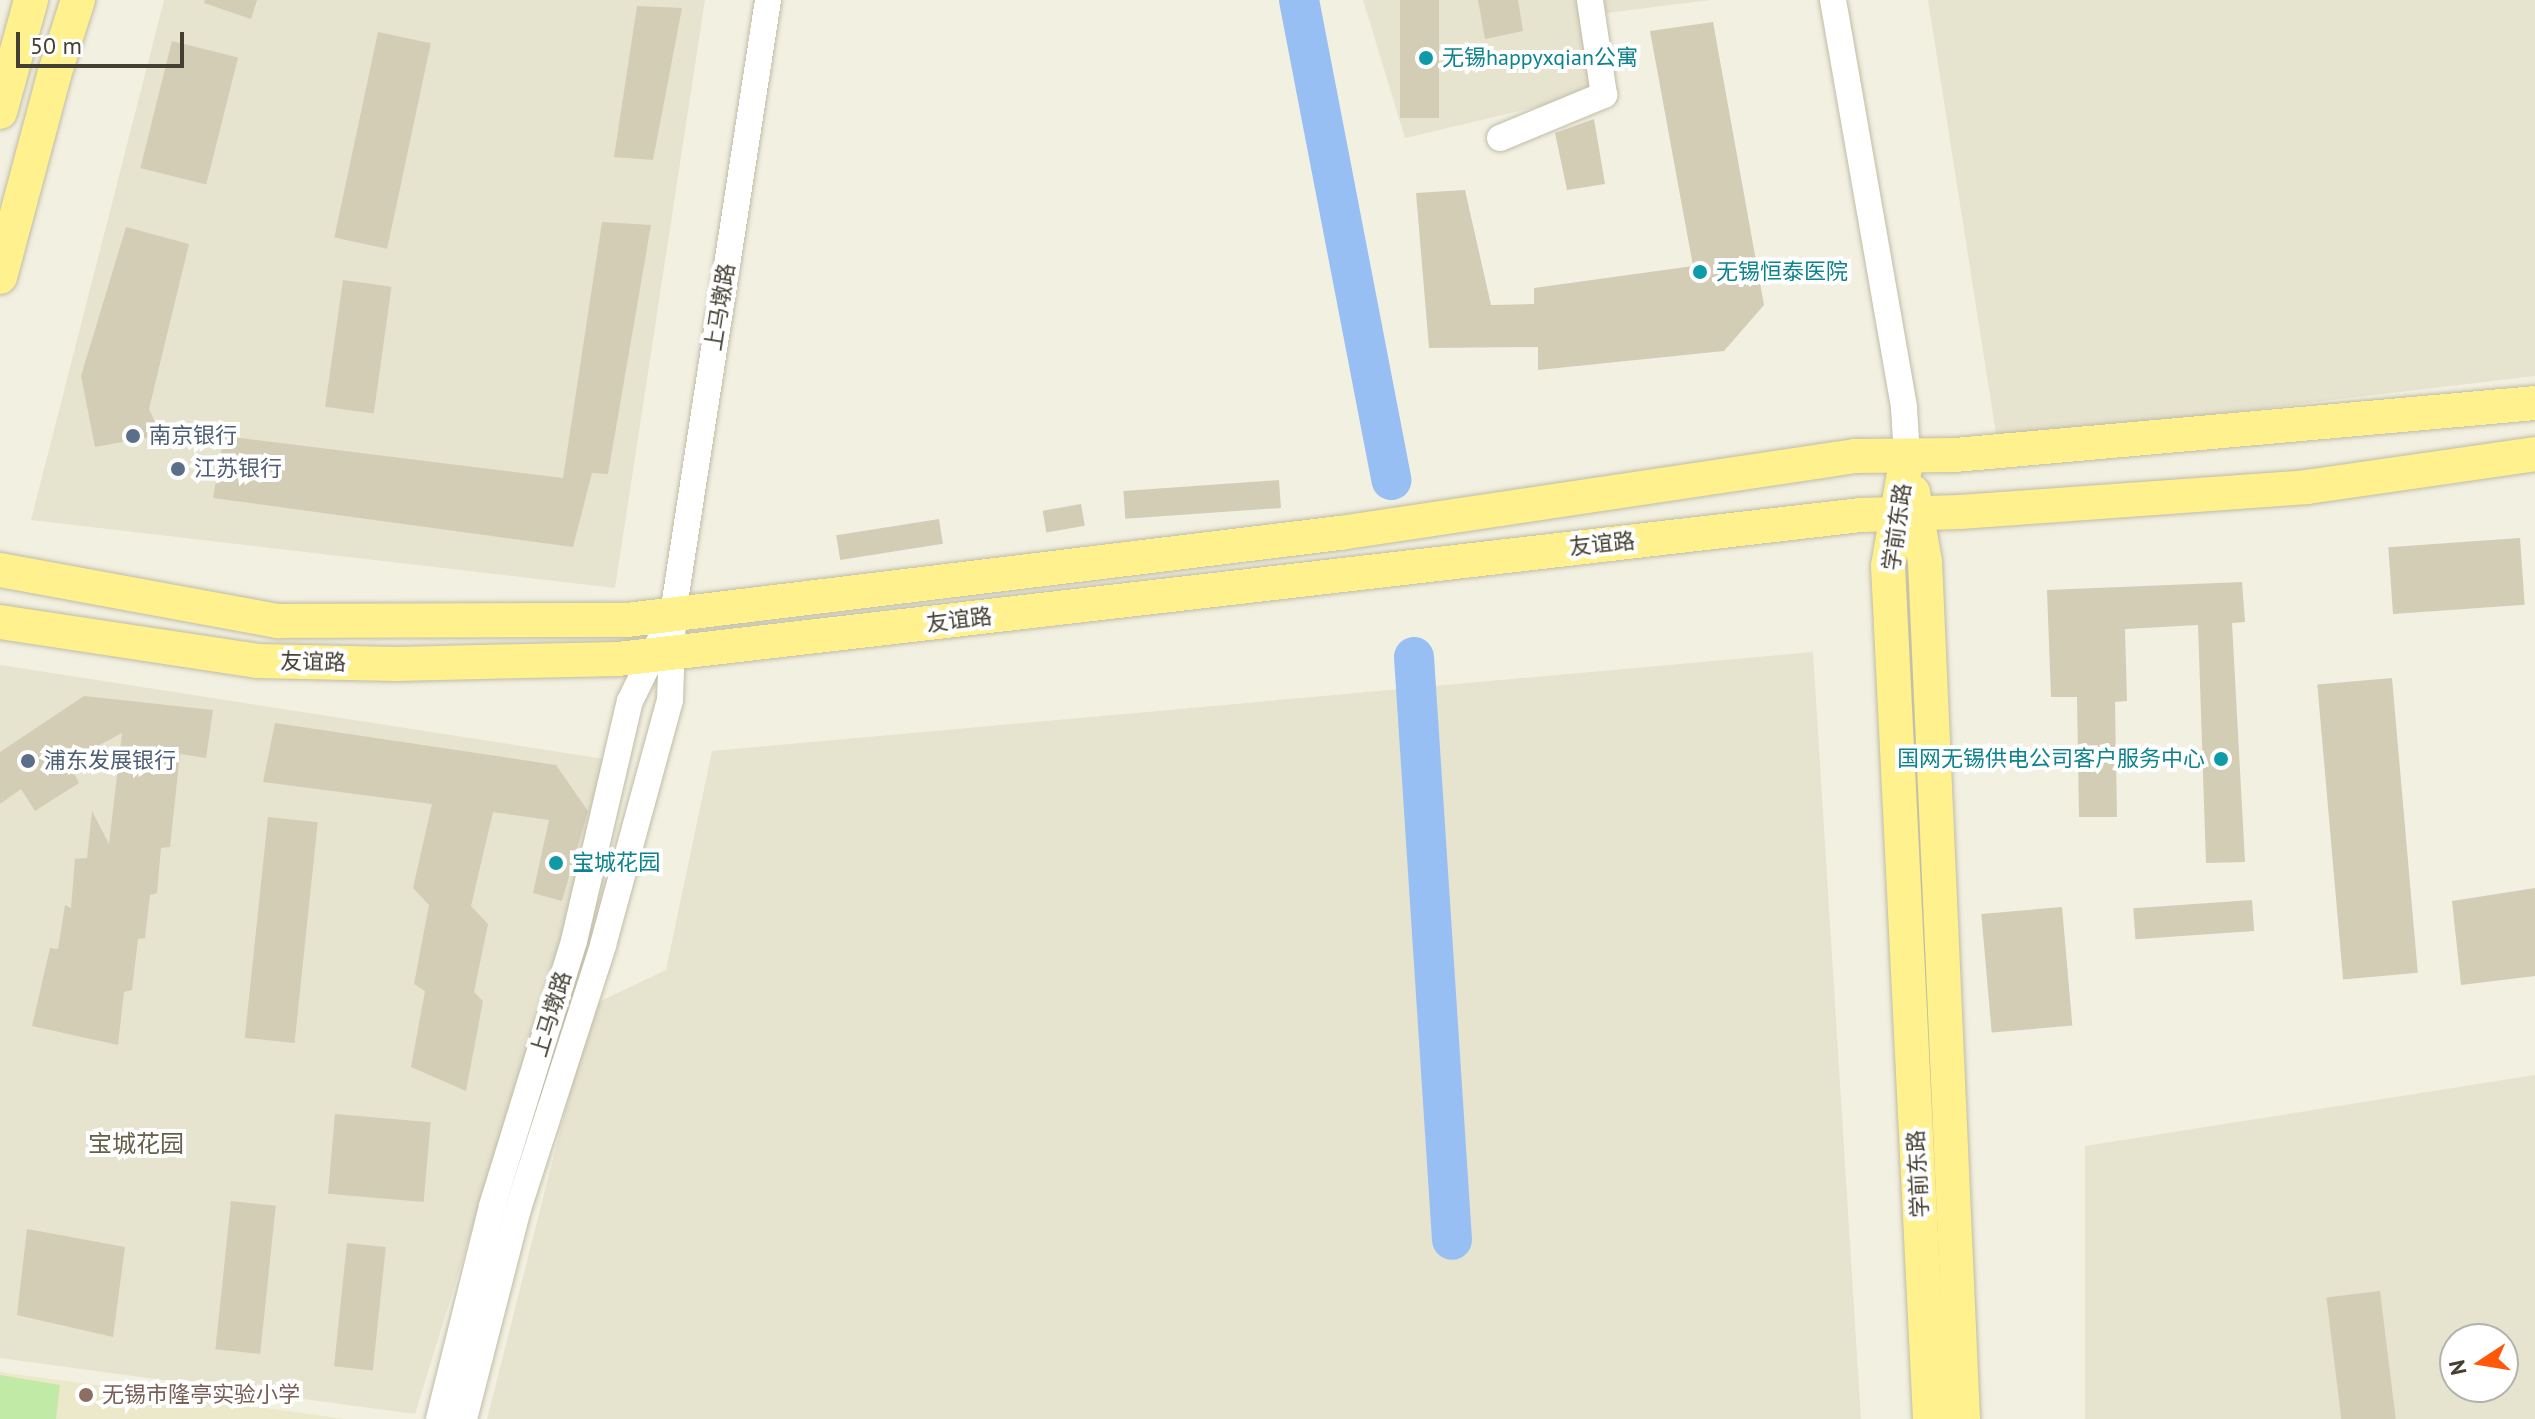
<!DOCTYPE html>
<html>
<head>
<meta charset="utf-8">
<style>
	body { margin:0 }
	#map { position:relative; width:2535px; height:1419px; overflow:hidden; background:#f2f0e1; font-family:"PT Sans","Noto Sans SC",sans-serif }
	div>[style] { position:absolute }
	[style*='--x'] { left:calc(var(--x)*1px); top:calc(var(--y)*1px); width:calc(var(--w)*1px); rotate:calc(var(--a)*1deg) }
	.residential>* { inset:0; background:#e6e3cf }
	.education>* { inset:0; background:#ece8ca }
	.green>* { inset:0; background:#c0eaa6 }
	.river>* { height:40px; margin:-20px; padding:0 20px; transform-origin:20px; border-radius:20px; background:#98bff4 }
	.building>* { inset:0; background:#d3cdb6; transform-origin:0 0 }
	.roads { filter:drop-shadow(0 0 2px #c0bca6) drop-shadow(0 0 2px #c0bca6) }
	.minor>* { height:26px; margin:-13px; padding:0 13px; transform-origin:13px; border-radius:13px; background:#fff }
	.major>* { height:34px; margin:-17px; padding:0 17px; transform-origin:17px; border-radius:17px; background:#fff18d }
	.dots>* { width:22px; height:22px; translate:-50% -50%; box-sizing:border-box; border:4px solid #fff; border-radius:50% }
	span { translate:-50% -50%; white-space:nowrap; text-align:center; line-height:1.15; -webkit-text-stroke:8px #fff; paint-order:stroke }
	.culture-label { font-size:22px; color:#0d838f }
	.left { translate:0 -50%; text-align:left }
	.right { translate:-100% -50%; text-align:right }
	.street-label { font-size:22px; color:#433f32 }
	.service-label { font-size:22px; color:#4e5e75 }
	.education-label { font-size:22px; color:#785e54 }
	.neighbourhood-label { font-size:24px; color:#676048 }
	.north { position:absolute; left:2439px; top:1323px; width:80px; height:80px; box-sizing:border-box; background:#fff; border:2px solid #b4b2ad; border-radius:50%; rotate:258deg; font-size:22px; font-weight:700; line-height:32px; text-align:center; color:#433f32 }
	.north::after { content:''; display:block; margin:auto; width:28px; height:36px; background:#ff580b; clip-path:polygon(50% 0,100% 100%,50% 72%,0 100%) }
	.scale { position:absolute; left:16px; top:32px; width:168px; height:36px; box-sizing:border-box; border:4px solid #433f32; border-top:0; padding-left:10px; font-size:24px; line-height:28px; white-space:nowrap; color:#433f32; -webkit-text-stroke:6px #fff; paint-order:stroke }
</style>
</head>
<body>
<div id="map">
	<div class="residential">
		<div style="clip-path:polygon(164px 0,705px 0,615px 588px,31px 520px)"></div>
		<div style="clip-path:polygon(1363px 0,1710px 0,1598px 14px,1613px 89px,1405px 138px)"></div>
		<div style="clip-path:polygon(1928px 0,2535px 0,2535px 376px,1997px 440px)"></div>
		<div style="clip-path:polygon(1813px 652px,1861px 1419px,487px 1419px,592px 1005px,666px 970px,712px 751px)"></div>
		<div style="clip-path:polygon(0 665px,604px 759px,593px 837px,415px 1414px,0 1358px)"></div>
		<div style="clip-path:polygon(evenodd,2535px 1075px,2535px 1419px,2085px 1419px,2085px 1146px,2535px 1075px,2455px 1339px,2503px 1339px,2503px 1387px,2455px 1387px,2455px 1339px)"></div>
	</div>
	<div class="education">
		<div style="clip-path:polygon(0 1372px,345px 1419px,0 1419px)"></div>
	</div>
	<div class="green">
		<div style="clip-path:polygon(0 1375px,60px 1385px,56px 1419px,0 1419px)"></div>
	</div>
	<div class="river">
		<div style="--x:1299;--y:0;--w:489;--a:79.1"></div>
		<div style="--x:1414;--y:657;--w:584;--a:86.27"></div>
	</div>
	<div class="building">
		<div style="clip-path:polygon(205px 0,257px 0,251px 19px,204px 3px)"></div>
		<div style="left:1400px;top:0;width:39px;height:118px"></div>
		<div style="clip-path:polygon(1478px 0,1518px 0,1523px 31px,1485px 39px)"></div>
		<div style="clip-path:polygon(637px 6px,682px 8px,653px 160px,614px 157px)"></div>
		<div style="clip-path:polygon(1713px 22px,1764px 305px,1724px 351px,1538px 370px,1538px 347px,1429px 348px,1416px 193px,1465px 190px,1491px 305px,1534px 304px,1534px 288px,1693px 266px,1650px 31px)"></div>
		<div style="left:378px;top:32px;width:54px;height:210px;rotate:12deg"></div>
		<div style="left:172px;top:41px;width:68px;height:131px;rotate:14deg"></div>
		<div style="clip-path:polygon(1594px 119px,1605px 184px,1567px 190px,1555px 133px)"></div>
		<div style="clip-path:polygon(602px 222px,651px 225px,608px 474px,592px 473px,573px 547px,213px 498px,224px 436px,563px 478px)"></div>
		<div style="clip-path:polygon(126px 227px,189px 244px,149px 409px,161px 435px,95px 447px,81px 376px)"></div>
		<div style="left:343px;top:280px;width:49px;height:128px;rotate:8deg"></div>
		<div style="left:1279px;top:480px;width:28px;height:156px;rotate:86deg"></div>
		<div style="left:1081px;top:504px;width:22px;height:39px;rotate:80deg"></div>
		<div style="left:939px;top:519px;width:25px;height:104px;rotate:81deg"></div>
		<div style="left:2520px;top:538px;width:67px;height:132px;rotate:86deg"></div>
		<div style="clip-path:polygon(2242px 582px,2245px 622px,2232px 623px,2245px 862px,2206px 863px,2198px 625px,2125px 629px,2127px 701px,2115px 702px,2117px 817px,2079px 817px,2077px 697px,2051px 697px,2047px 590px)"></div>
		<div style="left:2392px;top:678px;width:296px;height:75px;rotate:85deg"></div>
		<div style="clip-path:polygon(84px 696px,213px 710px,206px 758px,180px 754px,170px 847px,161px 848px,157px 893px,150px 895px,145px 938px,138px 939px,132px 990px,124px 992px,118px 1045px,32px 1026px,50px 948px,58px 949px,65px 905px,71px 908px,75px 859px,87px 858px,92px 811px,109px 844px,122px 733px,68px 762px,79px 783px,35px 811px,21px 789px,0 804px,0 752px)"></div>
		<div style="clip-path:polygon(275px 723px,556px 765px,588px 811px,562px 901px,533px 893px,549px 820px,493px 812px,471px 906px,488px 924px,474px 992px,483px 1001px,466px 1091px,411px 1067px,425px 991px,414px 984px,429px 905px,413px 888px,432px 804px,263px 782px)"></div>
		<div style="left:268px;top:817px;width:50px;height:222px;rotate:6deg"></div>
		<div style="clip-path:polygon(2535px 888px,2535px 976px,2461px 985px,2452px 901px)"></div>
		<div style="left:2252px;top:900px;width:31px;height:119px;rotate:86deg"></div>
		<div style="left:2062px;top:907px;width:119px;height:81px;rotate:85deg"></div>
		<div style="left:335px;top:1114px;width:96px;height:80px;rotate:5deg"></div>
		<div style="left:231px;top:1201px;width:45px;height:149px;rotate:6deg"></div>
		<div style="clip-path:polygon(27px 1229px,125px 1247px,113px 1337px,17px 1315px)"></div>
		<div style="left:347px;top:1243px;width:39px;height:124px;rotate:6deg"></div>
		<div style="left:2380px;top:1291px;width:129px;height:54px;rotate:83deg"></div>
	</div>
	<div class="roads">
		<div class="minor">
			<div style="--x:1833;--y:0;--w:414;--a:80.1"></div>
			<div style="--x:1904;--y:408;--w:48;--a:86.4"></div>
			<div style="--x:1500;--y:138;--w:113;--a:-22.5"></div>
			<div style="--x:1604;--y:95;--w:96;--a:-98.4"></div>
			<div style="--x:439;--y:1419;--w:219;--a:-76"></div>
			<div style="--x:492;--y:1206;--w:277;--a:-72.8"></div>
			<div style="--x:574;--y:941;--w:246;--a:-76.9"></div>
			<div style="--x:630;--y:701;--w:66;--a:-63.8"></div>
			<div style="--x:464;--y:1419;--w:214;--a:-75.6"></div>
			<div style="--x:517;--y:1212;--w:281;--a:-72.1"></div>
			<div style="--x:603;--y:945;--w:254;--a:-74.7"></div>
			<div style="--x:670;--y:700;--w:86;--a:-88"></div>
			<div style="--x:673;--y:614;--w:621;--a:-81.2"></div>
		</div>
		<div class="major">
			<div style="--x:0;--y:112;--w:116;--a:-74.5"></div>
			<div style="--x:0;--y:277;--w:209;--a:-75"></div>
			<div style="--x:54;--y:75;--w:79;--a:-72.3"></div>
			<div style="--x:1907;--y:456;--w:112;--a:99.8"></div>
			<div style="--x:1888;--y:566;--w:854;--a:87.18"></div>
			<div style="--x:1913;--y:492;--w:71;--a:80.3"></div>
			<div style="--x:1925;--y:562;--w:858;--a:87.46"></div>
			<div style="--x:0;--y:570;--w:283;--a:10.4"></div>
			<div style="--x:278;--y:621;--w:349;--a:-0.2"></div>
			<div style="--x:627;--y:620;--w:718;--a:-6.96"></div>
			<div style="--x:1340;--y:533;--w:521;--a:-8.5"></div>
			<div style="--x:1855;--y:456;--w:100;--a:-0.6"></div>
			<div style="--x:1955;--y:455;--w:582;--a:-5.12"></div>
			<div style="--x:0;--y:622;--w:260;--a:8.6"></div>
			<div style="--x:257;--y:661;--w:139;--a:1.2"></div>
			<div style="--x:396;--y:664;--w:222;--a:-1.3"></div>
			<div style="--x:618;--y:659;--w:1251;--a:-6.61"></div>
			<div style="--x:1861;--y:515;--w:99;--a:-1.7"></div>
			<div style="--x:1960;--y:512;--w:348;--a:-4.1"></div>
			<div style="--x:2307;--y:487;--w:230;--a:-8.2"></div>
		</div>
	</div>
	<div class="dots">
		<div style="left:1426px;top:58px;background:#0f9aa8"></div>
		<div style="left:1700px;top:272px;background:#0f9aa8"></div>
		<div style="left:133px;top:436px;background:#5c6f8a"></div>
		<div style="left:178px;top:469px;background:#5c6f8a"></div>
		<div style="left:2221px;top:759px;background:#0f9aa8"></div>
		<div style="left:28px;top:761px;background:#5c6f8a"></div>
		<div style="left:556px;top:863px;background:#0f9aa8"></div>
		<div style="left:86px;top:1395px;background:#8d6e63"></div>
	</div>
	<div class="culture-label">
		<span class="left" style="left:1442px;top:58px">无锡happyxqian公寓</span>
		<span class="left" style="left:1716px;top:272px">无锡恒泰医院</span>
		<span class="right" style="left:2205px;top:759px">国网无锡供电公司客户服务中心</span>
		<span class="left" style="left:572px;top:863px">宝城花园</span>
	</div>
	<div class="street-label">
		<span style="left:720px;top:307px;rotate:-81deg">上马墩路</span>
		<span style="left:1897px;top:527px;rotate:-82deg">学前东路</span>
		<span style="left:1602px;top:544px;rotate:-6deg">友谊路</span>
		<span style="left:959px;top:620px;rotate:-7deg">友谊路</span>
		<span style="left:313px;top:662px;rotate:1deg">友谊路</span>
		<span style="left:551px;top:1014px;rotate:-73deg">上马墩路</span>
		<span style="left:1918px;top:1174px;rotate:-93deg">学前东路</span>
	</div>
	<div class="service-label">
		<span class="left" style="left:149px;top:436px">南京银行</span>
		<span class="left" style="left:194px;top:469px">江苏银行</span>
		<span class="left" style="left:44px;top:761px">浦东发展银行</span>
	</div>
	<div class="education-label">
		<span class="left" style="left:102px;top:1395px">无锡市隆亭实验小学</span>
	</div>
	<div class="neighbourhood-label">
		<span style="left:136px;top:1144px">宝城花园</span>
	</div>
	<div class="north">N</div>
	<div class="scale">50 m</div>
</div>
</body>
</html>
